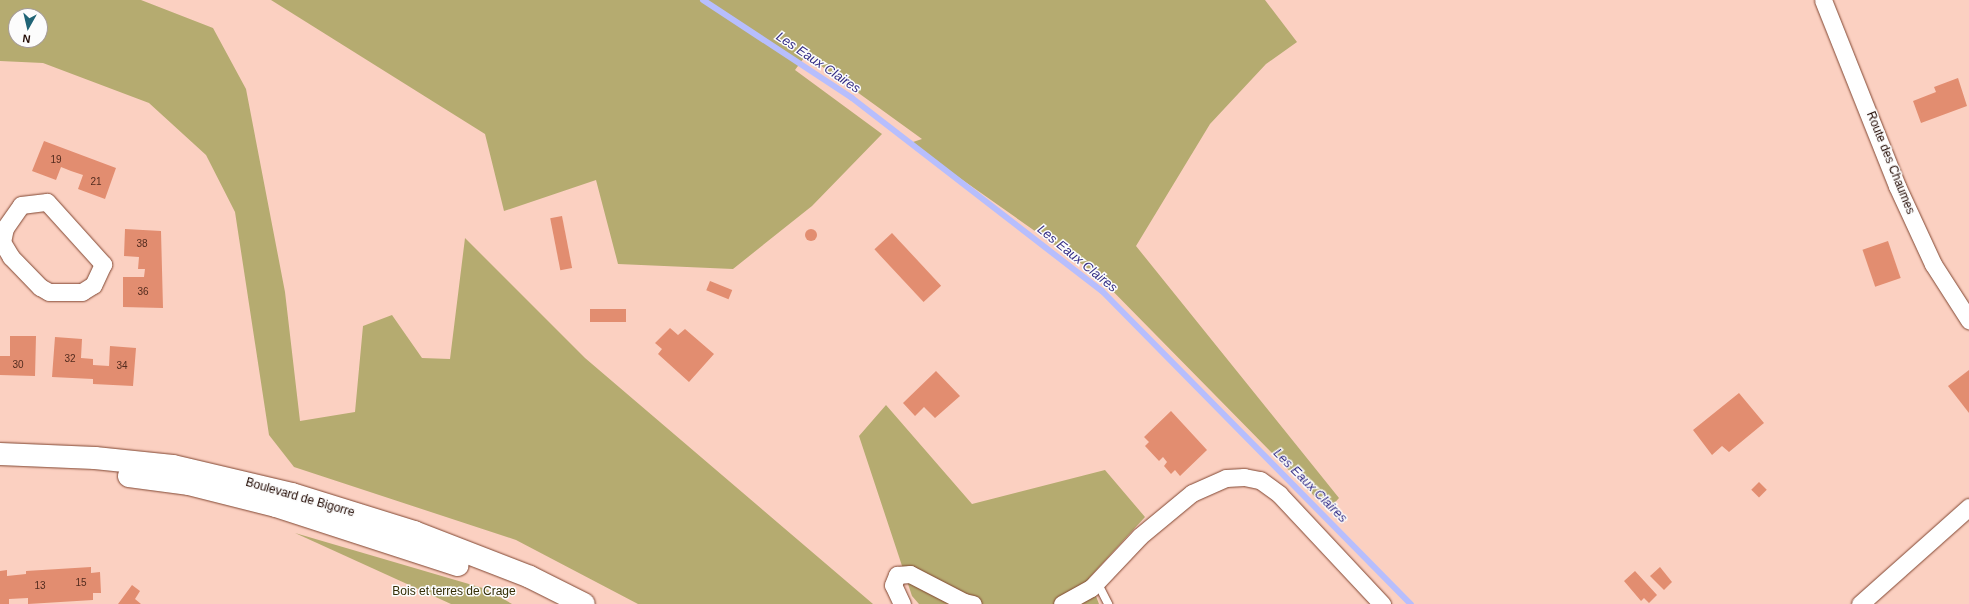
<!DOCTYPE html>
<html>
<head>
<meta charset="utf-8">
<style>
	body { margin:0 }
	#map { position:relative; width:1969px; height:604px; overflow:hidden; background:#fbd0c1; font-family:Helvetica,sans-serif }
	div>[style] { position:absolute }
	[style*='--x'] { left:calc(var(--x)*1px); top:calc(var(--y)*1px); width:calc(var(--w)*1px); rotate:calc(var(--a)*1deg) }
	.green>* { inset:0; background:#b5ab70 }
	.stream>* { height:6px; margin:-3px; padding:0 3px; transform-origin:3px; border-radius:3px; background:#b7befd }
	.building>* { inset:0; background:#e28d70; transform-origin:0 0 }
	.round { border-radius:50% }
	.roads { filter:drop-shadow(0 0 1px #804530) drop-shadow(0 0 1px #804530) }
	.service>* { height:8px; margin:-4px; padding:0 4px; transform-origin:4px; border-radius:4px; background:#fff }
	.minor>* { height:17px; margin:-8.5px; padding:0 8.5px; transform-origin:8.5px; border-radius:8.5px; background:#fff }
	.primary>* { height:22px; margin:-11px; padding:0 11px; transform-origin:11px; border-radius:11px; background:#fff }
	span { translate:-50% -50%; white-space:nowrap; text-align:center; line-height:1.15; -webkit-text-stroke:3px #fcfcfc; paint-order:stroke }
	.number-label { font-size:10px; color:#522b1e }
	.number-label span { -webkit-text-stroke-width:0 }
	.street-label { font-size:12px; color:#220a03 }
	.park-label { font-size:12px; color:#342e06 }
	.water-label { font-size:13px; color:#342d85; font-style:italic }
	.north { position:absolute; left:8px; top:8px; width:40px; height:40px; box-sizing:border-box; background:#fcfcfc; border:1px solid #a59b98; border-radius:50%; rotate:188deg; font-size:11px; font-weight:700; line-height:16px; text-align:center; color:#220a03 }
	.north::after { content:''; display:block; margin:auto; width:14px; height:18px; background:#206476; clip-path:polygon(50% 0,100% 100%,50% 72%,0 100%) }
</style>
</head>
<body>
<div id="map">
	<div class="green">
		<div style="clip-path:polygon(evenodd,0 0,141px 0,213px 28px,246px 89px,285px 292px,300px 421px,355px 412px,363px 326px,392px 315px,422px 358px,450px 359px,465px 238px,585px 358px,873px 604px,638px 604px,516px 540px,294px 467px,269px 435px,235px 212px,206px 155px,149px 103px,43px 63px,0 61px,0 0,16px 16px,40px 16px,40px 40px,16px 40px,16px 16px)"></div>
		<div style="clip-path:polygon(271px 0,1265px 0,1297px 42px,1266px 64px,1210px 124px,1136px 246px,1339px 498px,1328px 510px,1096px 274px,910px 143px,922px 139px,806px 55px,795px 70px,882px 134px,812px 206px,733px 269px,618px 264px,596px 180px,504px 211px,485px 134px)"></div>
		<div style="clip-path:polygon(886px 405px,972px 504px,1105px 470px,1145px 517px,1089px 578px,1099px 604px,919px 604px,912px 596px,859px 436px)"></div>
		<div style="clip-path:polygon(295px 533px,486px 589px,512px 604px,451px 604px)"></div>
	</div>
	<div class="stream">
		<div style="--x:703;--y:0;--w:178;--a:33.3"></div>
		<div style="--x:852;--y:98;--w:316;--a:37.7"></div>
		<div style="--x:1102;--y:291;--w:440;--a:45.4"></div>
	</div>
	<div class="building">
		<div style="clip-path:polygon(1958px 78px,1967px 106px,1921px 123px,1913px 101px,1936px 92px,1934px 87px)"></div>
		<div style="clip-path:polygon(44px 141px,116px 168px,105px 199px,78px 189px,83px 175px,71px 171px,61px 167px,56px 180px,32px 171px)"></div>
		<div style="left:562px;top:216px;width:53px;height:12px;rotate:79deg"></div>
		<div class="round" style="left:805px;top:229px;width:12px;height:12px"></div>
		<div style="clip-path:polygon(125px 229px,161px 231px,163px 308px,123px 307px,123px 277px,144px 277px,145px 269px,138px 269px,139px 257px,124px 256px)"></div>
		<div style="left:892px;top:233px;width:72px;height:24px;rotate:47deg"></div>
		<div style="left:1888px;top:241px;width:39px;height:27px;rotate:71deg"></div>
		<div style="left:710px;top:281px;width:24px;height:10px;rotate:22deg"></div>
		<div style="left:590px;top:309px;width:36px;height:13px"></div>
		<div style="clip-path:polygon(670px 328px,678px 335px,685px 329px,714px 354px,689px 382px,658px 354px,662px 349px,655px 343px)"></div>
		<div style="clip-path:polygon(10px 336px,36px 336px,35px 376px,0 375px,0 356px,10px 356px)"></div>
		<div style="clip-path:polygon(55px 337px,82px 339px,81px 358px,93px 359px,93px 365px,109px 366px,110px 346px,136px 348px,133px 386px,93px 384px,93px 379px,52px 377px)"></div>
		<div style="clip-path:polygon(1969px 370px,1969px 413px,1948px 386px)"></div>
		<div style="clip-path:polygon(936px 371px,960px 396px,935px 418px,924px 407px,915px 416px,903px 403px)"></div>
		<div style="clip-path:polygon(1739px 393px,1764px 423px,1729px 452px,1722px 446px,1712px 455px,1693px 430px)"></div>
		<div style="clip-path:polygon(1171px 411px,1207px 450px,1180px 476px,1175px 470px,1171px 474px,1164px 466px,1167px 462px,1163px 457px,1159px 461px,1145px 446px,1149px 442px,1144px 437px)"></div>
		<div style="left:1759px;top:482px;width:11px;height:11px;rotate:45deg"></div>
		<div style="clip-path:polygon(91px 567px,91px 573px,100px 572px,101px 593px,93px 593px,93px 600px,28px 604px,28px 598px,9px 599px,9px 604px,0 604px,0 571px,7px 570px,7px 576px,26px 574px,26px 571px)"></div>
		<div style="clip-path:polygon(1660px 567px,1672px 582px,1664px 590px,1650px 576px)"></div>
		<div style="clip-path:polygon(1635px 571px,1657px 595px,1649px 603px,1644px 598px,1641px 601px,1624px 581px)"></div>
		<div style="clip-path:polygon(132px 585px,140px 591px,135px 599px,141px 604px,118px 604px)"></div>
	</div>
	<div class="roads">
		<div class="service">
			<div style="--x:1097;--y:582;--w:25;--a:63"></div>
		</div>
		<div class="minor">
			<div style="--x:1823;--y:0;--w:200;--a:68.3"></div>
			<div style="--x:1897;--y:186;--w:86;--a:65.2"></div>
			<div style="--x:1933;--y:264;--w:67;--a:57.3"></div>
			<div style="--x:47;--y:202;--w:84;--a:47.9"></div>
			<div style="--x:103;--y:264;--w:23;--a:115"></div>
			<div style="--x:93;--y:285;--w:13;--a:148"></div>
			<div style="--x:82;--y:292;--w:33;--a:180"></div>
			<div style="--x:49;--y:292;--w:10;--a:-151"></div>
			<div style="--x:40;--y:287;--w:42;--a:-134"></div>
			<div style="--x:11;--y:257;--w:17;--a:-121"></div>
			<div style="--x:2;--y:242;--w:14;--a:-78"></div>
			<div style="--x:5;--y:228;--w:28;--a:-55"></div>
			<div style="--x:21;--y:205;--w:26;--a:-7"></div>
			<div style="--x:902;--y:604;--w:21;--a:-115"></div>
			<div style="--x:893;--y:585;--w:11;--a:-68"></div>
			<div style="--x:897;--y:575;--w:13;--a:-4"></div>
			<div style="--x:910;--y:574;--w:61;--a:27.4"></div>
			<div style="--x:964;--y:602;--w:9;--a:13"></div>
			<div style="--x:1062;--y:604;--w:33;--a:-29"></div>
			<div style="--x:1091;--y:588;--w:71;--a:-46.7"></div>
			<div style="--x:1140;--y:536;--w:67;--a:-39.6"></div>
			<div style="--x:1192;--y:493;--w:37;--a:-24"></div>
			<div style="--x:1226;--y:478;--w:18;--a:-3"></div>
			<div style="--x:1244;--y:477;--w:16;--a:11"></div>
			<div style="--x:1260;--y:480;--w:24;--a:36"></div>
			<div style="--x:1279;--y:494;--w:151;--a:46.9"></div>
			<div style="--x:1860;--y:604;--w:146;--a:-41.7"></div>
		</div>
		<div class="primary">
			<div style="--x:0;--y:454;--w:95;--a:2.4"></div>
			<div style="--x:95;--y:458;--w:78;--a:5.9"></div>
			<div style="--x:173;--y:466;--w:122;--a:13.2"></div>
			<div style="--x:292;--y:494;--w:128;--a:17.3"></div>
			<div style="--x:414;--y:532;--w:124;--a:21.2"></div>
			<div style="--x:530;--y:577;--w:60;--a:26.6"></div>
			<div style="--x:129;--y:476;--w:61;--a:7.6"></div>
			<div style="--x:189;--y:484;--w:90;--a:14.2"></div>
			<div style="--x:276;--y:506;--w:191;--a:18"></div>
		</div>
	</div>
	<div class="number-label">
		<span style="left:56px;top:160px">19</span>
		<span style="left:96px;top:182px">21</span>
		<span style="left:142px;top:244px">38</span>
		<span style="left:143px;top:292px">36</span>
		<span style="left:70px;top:359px">32</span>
		<span style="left:18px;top:365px">30</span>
		<span style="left:122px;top:366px">34</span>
		<span style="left:81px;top:583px">15</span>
		<span style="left:40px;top:586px">13</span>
	</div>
	<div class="street-label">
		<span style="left:1890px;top:163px;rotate:68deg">Route des Chaumes</span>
		<span style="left:300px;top:498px;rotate:16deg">Boulevard de Bigorre</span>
	</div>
	<div class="park-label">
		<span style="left:454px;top:592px">Bois et terres de Crage</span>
	</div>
	<div class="water-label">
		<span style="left:818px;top:63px;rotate:34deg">Les Eaux Claires</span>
		<span style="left:1077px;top:259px;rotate:39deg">Les Eaux Claires</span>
		<span style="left:1310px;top:486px;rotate:45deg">Les Eaux Claires</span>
	</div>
	<div class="north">N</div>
</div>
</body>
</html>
